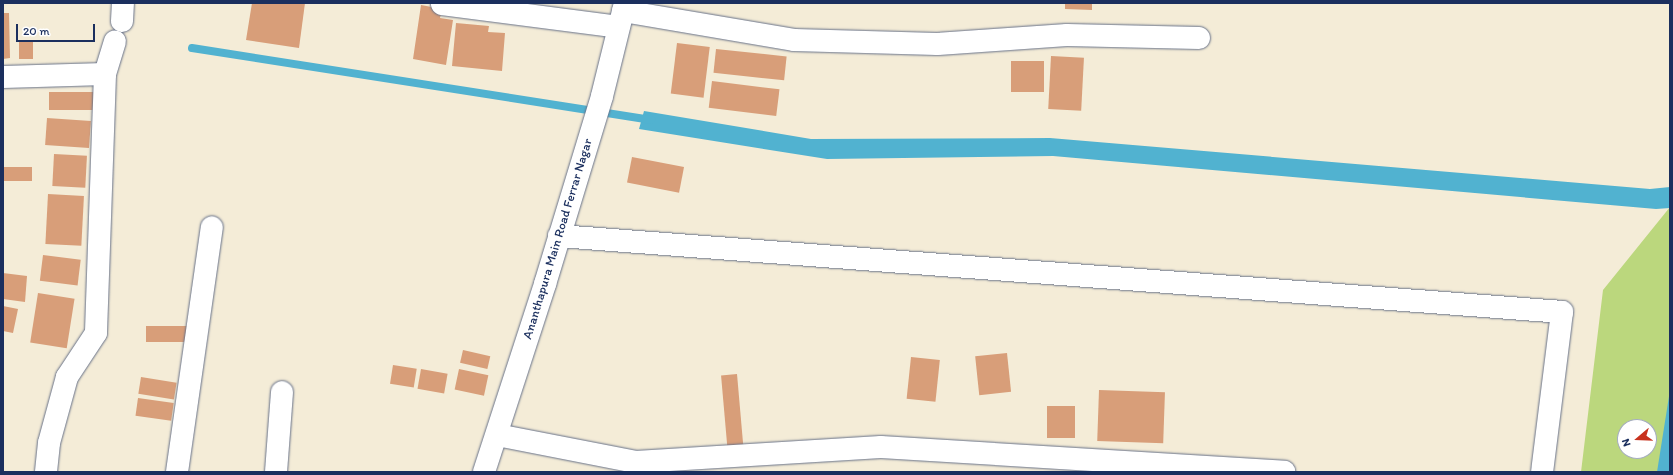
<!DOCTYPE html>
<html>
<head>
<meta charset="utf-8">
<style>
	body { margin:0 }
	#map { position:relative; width:1673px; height:475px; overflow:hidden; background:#f4ecd7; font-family:Itim,sans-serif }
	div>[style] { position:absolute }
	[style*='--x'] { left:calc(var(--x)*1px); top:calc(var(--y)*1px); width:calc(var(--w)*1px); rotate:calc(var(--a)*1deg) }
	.green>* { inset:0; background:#bbd77d }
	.water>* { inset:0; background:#51b2d0 }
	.stream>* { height:8px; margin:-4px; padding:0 4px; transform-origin:4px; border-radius:4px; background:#51b2d0 }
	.building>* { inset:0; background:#d89e79; transform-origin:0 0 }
	.roads { filter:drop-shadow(0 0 1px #677188) drop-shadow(0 0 1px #677188) }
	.minor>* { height:22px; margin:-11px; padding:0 11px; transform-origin:11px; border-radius:11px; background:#fff }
	.tertiary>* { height:22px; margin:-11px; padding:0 11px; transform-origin:11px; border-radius:11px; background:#fff }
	span { translate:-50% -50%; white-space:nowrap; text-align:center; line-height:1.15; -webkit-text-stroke:3.5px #fff; paint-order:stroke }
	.street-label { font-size:13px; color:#1b2f5e }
	.frame { position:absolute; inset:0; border:4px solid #1b2f5e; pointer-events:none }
	.north { position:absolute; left:1617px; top:419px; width:40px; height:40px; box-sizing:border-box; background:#fff; border:1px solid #a4acbf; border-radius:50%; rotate:251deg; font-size:11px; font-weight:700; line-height:16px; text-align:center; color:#1b2f5e }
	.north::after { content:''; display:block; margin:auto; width:14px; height:18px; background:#c8321e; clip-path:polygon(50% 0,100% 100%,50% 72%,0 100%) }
	.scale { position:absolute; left:16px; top:24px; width:79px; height:18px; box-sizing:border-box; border:2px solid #1b2f5e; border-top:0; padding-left:5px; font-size:12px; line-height:14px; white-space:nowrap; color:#1b2f5e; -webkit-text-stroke:3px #fff; paint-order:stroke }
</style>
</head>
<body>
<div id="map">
	<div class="green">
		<div style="clip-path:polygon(evenodd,1670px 207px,1670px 472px,1581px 472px,1603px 290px,1670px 207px,1625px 427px,1649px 427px,1649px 451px,1625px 451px,1625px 427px)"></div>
	</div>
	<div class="water">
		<div style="clip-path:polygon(644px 111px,811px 139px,1050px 138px,1650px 189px,1670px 187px,1670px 208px,1656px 209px,1053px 156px,827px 159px,639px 129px)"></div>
		<div style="clip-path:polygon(1670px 390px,1670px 472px,1657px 472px)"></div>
	</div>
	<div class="stream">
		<div style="--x:192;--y:48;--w:465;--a:8.9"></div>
	</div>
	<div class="building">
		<div style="clip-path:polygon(252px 3px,305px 3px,299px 48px,246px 40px)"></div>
		<div style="clip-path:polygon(1065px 3px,1092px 3px,1092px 10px,1065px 9px)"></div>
		<div style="clip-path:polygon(421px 5px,442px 9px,440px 18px,453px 20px,446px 65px,413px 59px)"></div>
		<div style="clip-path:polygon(3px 13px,9px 13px,10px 58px,3px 59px)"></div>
		<div style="clip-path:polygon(456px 23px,489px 26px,488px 32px,505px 33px,502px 71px,452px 66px)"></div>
		<div style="left:19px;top:40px;width:14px;height:19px"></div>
		<div style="left:677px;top:43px;width:33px;height:51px;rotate:7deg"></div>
		<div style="left:716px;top:49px;width:71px;height:24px;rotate:6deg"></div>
		<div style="left:1051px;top:56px;width:33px;height:53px;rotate:3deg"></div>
		<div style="left:1011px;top:61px;width:33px;height:31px"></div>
		<div style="left:712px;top:81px;width:68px;height:27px;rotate:7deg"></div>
		<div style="left:49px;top:92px;width:45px;height:18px"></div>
		<div style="left:47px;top:118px;width:44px;height:27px;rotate:4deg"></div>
		<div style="left:54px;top:154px;width:33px;height:32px;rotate:3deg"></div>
		<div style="left:632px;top:157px;width:53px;height:26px;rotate:11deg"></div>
		<div style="left:4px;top:167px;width:28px;height:14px"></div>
		<div style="left:48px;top:194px;width:36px;height:50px;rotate:3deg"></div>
		<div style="left:43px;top:255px;width:38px;height:26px;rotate:7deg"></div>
		<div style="clip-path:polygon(3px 273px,27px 276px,25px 302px,3px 299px)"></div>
		<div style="left:38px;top:293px;width:37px;height:50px;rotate:9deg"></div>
		<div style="clip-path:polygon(3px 306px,18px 309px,13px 333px,3px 331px)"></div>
		<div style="left:146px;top:326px;width:45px;height:16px"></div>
		<div style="left:463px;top:350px;width:28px;height:13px;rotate:13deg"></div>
		<div style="left:1007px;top:353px;width:39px;height:32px;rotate:84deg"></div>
		<div style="left:911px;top:357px;width:29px;height:42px;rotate:6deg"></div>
		<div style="left:393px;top:365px;width:24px;height:19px;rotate:9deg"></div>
		<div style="left:421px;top:369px;width:27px;height:20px;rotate:10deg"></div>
		<div style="left:459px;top:369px;width:30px;height:21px;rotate:12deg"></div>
		<div style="left:737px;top:374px;width:80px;height:16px;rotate:85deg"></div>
		<div style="left:141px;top:377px;width:36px;height:17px;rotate:9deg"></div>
		<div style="left:1099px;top:390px;width:66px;height:51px;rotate:2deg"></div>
		<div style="left:138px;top:398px;width:36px;height:18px;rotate:8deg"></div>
		<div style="left:1075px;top:406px;width:32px;height:28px;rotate:90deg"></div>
	</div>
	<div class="roads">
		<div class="minor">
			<div style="--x:442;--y:4;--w:178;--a:7.4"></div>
			<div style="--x:623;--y:11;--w:173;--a:9.6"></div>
			<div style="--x:794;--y:40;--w:143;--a:1.6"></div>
			<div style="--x:937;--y:44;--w:130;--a:-4"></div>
			<div style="--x:1067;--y:35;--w:132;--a:1.3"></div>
			<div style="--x:122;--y:21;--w:18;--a:-87"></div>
			<div style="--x:105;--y:74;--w:34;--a:-73"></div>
			<div style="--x:3;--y:77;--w:102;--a:-1.7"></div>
			<div style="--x:105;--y:74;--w:259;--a:92"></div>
			<div style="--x:96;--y:333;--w:53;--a:123.4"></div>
			<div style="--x:67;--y:377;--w:68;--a:105.3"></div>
			<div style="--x:49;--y:443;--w:29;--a:96"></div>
			<div style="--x:559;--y:236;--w:1006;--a:4.33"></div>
			<div style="--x:1562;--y:312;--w:161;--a:97.1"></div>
			<div style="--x:497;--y:435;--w:142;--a:11"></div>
			<div style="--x:636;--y:462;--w:245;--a:-3.5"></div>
			<div style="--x:881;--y:447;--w:404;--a:3.5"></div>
			<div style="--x:177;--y:472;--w:247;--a:-81.9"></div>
			<div style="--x:276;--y:472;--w:80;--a:-85.7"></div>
		</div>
		<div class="tertiary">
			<div style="--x:484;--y:472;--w:198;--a:-72"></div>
			<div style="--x:545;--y:284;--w:196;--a:-73.1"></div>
			<div style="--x:602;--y:96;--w:96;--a:-76.1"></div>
		</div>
	</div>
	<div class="street-label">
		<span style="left:558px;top:239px;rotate:-73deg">Ananthapura Main Road Ferrar Nagar</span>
	</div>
	<div class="frame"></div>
	<div class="north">N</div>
	<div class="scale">20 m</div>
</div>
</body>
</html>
